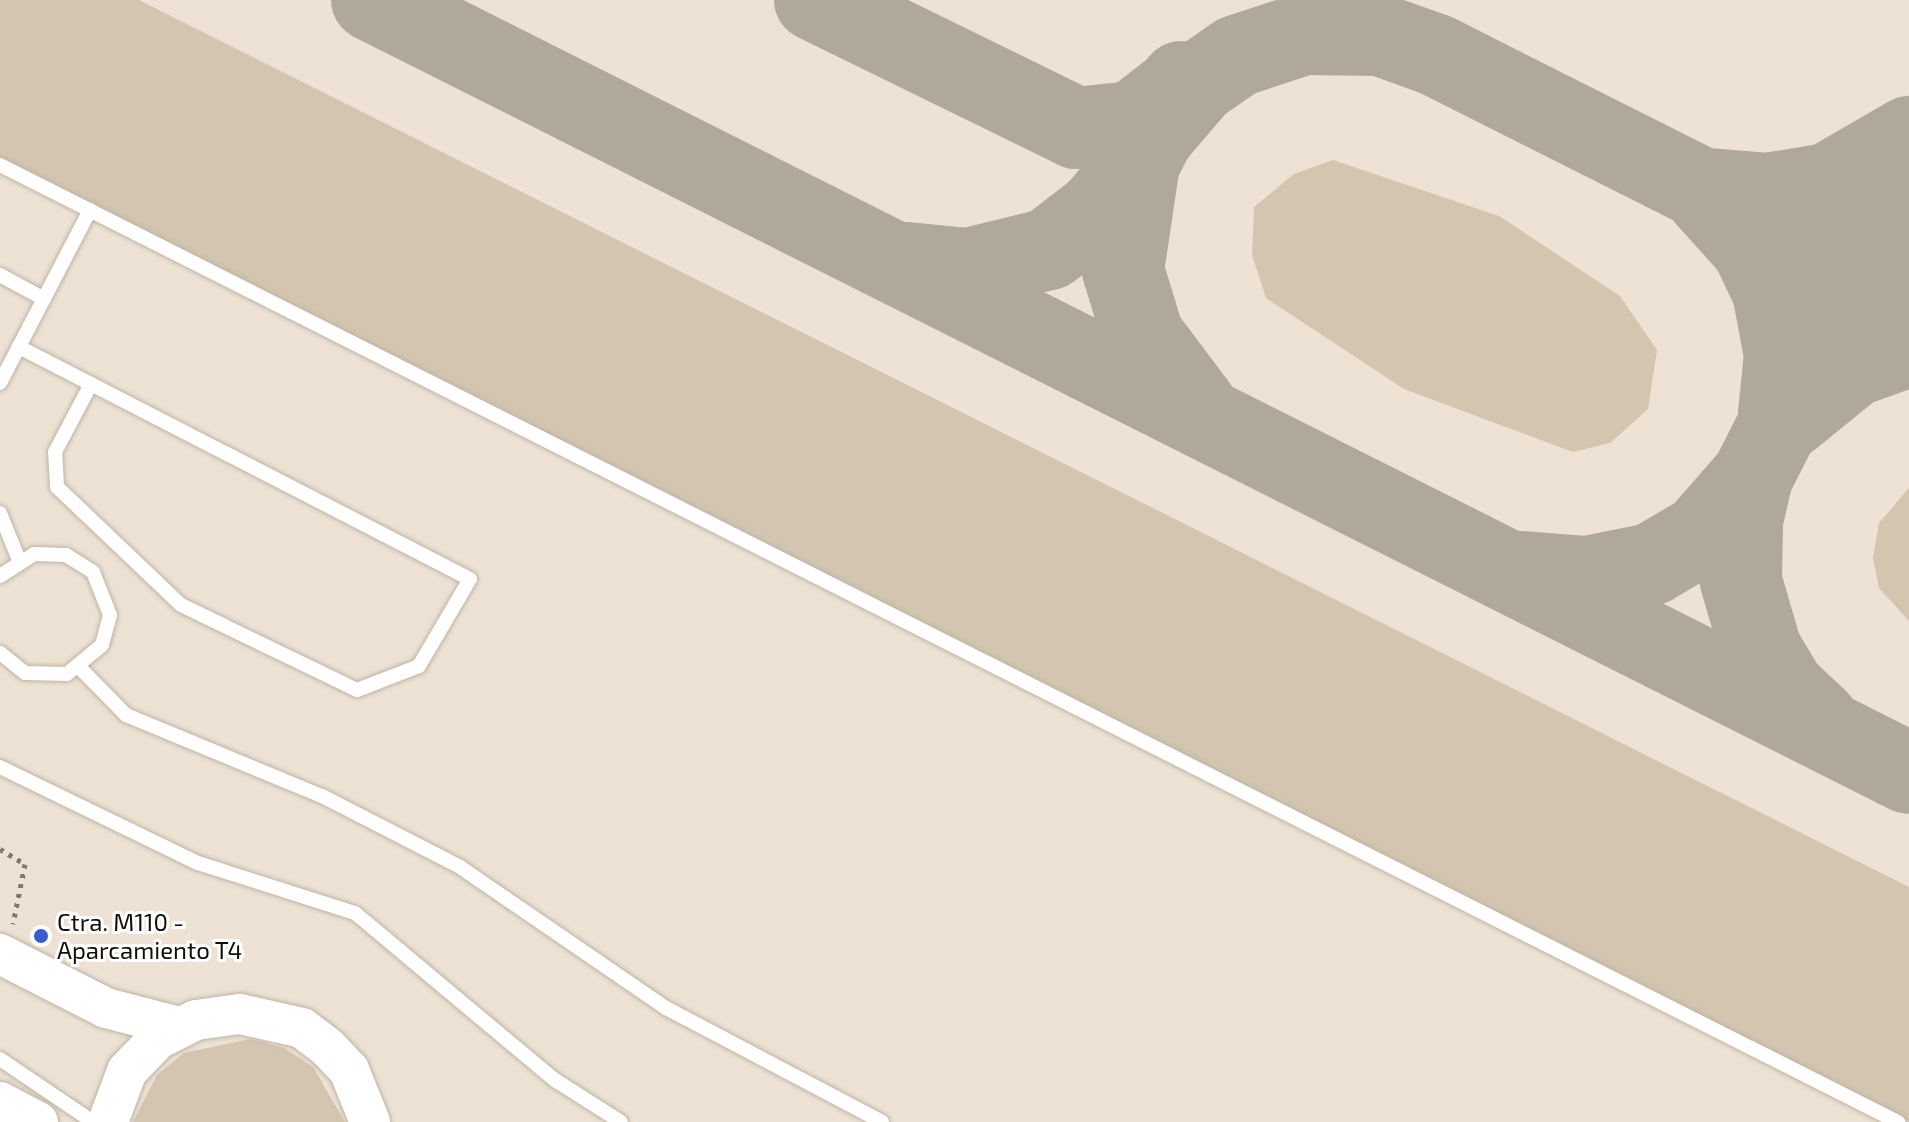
<!DOCTYPE html>
<html>
<head>
<meta charset="utf-8">
<style>
	body { margin:0 }
	#map { position:relative; width:1909px; height:1122px; overflow:hidden; background:#ede2d3; font-family:"Exo 2",sans-serif }
	div>[style] { position:absolute }
	[style*='--x'] { left:calc(var(--x)*1px); top:calc(var(--y)*1px); width:calc(var(--w)*1px); rotate:calc(var(--a)*1deg) }
	.green>* { inset:0; background:#d3c5b0 }
	.taxiway>* { height:82px; margin:-41px; padding:0 41px; transform-origin:41px; border-radius:41px; background:#b1a89c }
	.path>* { height:5px; margin-top:-2.5px; transform-origin:0; background:repeating-linear-gradient(90deg,#81796f 0 4px,transparent 0 10px) }
	.roads { filter:drop-shadow(0 0 2px #bfb4a6) drop-shadow(0 0 2px #bfb4a6) }
	.lane>* { height:14px; margin:-7px; padding:0 7px; transform-origin:7px; border-radius:7px; background:#fff }
	.secondary>* { height:40px; margin:-20px; padding:0 20px; transform-origin:20px; border-radius:20px; background:#fff }
	.dots>* { width:22px; height:22px; translate:-50% -50%; box-sizing:border-box; border:4px solid #fff; border-radius:50% }
	span { translate:-50% -50%; white-space:nowrap; text-align:center; line-height:1.15; -webkit-text-stroke:6px #fff; paint-order:stroke }
	.poi-label { font-size:24px; color:#120e09 }
	.left { translate:0 -50%; text-align:left }
</style>
</head>
<body>
<div id="map">
	<div class="green">
		<div style="clip-path:polygon(0 0,139px 0,1909px 887px,1909px 1122px,0 165px)"></div>
		<div style="clip-path:polygon(1333px 160px,1499px 216px,1620px 296px,1657px 350px,1648px 409px,1610px 443px,1573px 452px,1404px 389px,1266px 298px,1252px 255px,1254px 207px,1294px 174px)"></div>
		<div style="clip-path:polygon(1909px 488px,1909px 621px,1879px 588px,1873px 558px,1879px 523px)"></div>
		<div style="clip-path:polygon(250px 1039px,284px 1048px,313px 1067px,345px 1122px,133px 1122px,157px 1075px,184px 1053px)"></div>
	</div>
	<div class="taxiway">
		<div style="--x:372;--y:0;--w:1720;--a:26.7"></div>
		<div style="--x:815;--y:0;--w:291;--a:26.1"></div>
		<div style="--x:1076;--y:128;--w:57;--a:-6"></div>
		<div style="--x:1133;--y:122;--w:57;--a:-37.9"></div>
		<div style="--x:1181;--y:82;--w:91;--a:117.4"></div>
		<div style="--x:1139;--y:163;--w:108;--a:98.5"></div>
		<div style="--x:1123;--y:270;--w:69;--a:73.1"></div>
		<div style="--x:1143;--y:336;--w:91;--a:53"></div>
		<div style="--x:1156;--y:132;--w:65;--a:-49.4"></div>
		<div style="--x:1198;--y:83;--w:47;--a:-34.7"></div>
		<div style="--x:1237;--y:56;--w:71;--a:-18.2"></div>
		<div style="--x:1304;--y:34;--w:76;--a:0.8"></div>
		<div style="--x:1380;--y:35;--w:59;--a:19.7"></div>
		<div style="--x:1436;--y:55;--w:530;--a:26.71"></div>
		<div style="--x:1709;--y:189;--w:58;--a:4.9"></div>
		<div style="--x:1767;--y:194;--w:62;--a:-9.3"></div>
		<div style="--x:1828;--y:184;--w:94;--a:-30.1"></div>
		<div style="--x:1706;--y:196;--w:69;--a:48"></div>
		<div style="--x:1752;--y:247;--w:49;--a:64.5"></div>
		<div style="--x:1773;--y:291;--w:65;--a:79.4"></div>
		<div style="--x:1785;--y:355;--w:58;--a:95.9"></div>
		<div style="--x:907;--y:263;--w:61;--a:5.6"></div>
		<div style="--x:968;--y:269;--w:83;--a:-13.9"></div>
		<div style="--x:1049;--y:249;--w:61;--a:-37.6"></div>
		<div style="--x:1097;--y:212;--w:65;--a:-49.4"></div>
		<div style="--x:1789;--y:418;--w:82;--a:-39.1"></div>
		<div style="--x:1853;--y:366;--w:59;--a:-19.7"></div>
		<div style="--x:1523;--y:572;--w:64;--a:4.5"></div>
		<div style="--x:1587;--y:577;--w:66;--a:-11.3"></div>
		<div style="--x:1652;--y:564;--w:57;--a:-30.6"></div>
		<div style="--x:1701;--y:535;--w:77;--a:-48.7"></div>
		<div style="--x:1818;--y:721;--w:45;--a:-136.8"></div>
		<div style="--x:1785;--y:690;--w:47;--a:-121"></div>
		<div style="--x:1761;--y:650;--w:72;--a:-106.2"></div>
		<div style="--x:1741;--y:581;--w:60;--a:-89"></div>
		<div style="--x:1742;--y:521;--w:45;--a:-77.2"></div>
		<div style="--x:1752;--y:477;--w:347;--a:-63.1"></div>
	</div>
	<div class="path">
		<div style="--x:0;--y:849;--w:29;--a:31"></div>
		<div style="--x:25;--y:864;--w:61;--a:101.3"></div>
	</div>
	<div class="roads">
		<div class="lane">
			<div style="--x:0;--y:165;--w:2126;--a:26.76"></div>
			<div style="--x:0;--y:275;--w:50;--a:28.6"></div>
			<div style="--x:19;--y:347;--w:507;--a:27.22"></div>
			<div style="--x:470;--y:579;--w:101;--a:120.4"></div>
			<div style="--x:419;--y:666;--w:66;--a:158.8"></div>
			<div style="--x:357;--y:690;--w:195;--a:-154.2"></div>
			<div style="--x:181;--y:605;--w:171;--a:-136.4"></div>
			<div style="--x:57;--y:487;--w:35;--a:-93"></div>
			<div style="--x:55;--y:452;--w:77;--a:-62.1"></div>
			<div style="--x:0;--y:383;--w:195;--a:-62.5"></div>
			<div style="--x:0;--y:513;--w:51;--a:68"></div>
			<div style="--x:0;--y:576;--w:40;--a:-32.9"></div>
			<div style="--x:34;--y:554;--w:32;--a:2"></div>
			<div style="--x:66;--y:555;--w:32;--a:32"></div>
			<div style="--x:93;--y:572;--w:46;--a:68.4"></div>
			<div style="--x:110;--y:615;--w:31;--a:105"></div>
			<div style="--x:102;--y:645;--w:45;--a:140.4"></div>
			<div style="--x:67;--y:674;--w:42;--a:-178.6"></div>
			<div style="--x:25;--y:673;--w:32;--a:-141"></div>
			<div style="--x:80;--y:668;--w:66;--a:45.6"></div>
			<div style="--x:126;--y:715;--w:212;--a:22.5"></div>
			<div style="--x:322;--y:796;--w:155;--a:27.2"></div>
			<div style="--x:460;--y:867;--w:250;--a:34.4"></div>
			<div style="--x:666;--y:1008;--w:244;--a:27.8"></div>
			<div style="--x:0;--y:767;--w:220;--a:25.9"></div>
			<div style="--x:198;--y:863;--w:165;--a:17.7"></div>
			<div style="--x:355;--y:913;--w:261;--a:39.9"></div>
			<div style="--x:555;--y:1080;--w:78;--a:32.5"></div>
			<div style="--x:0;--y:1059;--w:112;--a:34.1"></div>
		</div>
		<div class="secondary">
			<div style="--x:0;--y:954;--w:119;--a:27"></div>
			<div style="--x:106;--y:1008;--w:75;--a:14.6"></div>
			<div style="--x:0;--y:1102;--w:43;--a:27.8"></div>
			<div style="--x:108;--y:1122;--w:54;--a:-69.6"></div>
			<div style="--x:127;--y:1071;--w:45;--a:-45.9"></div>
			<div style="--x:158;--y:1039;--w:42;--a:-26.6"></div>
			<div style="--x:196;--y:1020;--w:44;--a:-7.8"></div>
			<div style="--x:240;--y:1014;--w:64;--a:12.7"></div>
			<div style="--x:302;--y:1028;--w:31;--a:37"></div>
			<div style="--x:327;--y:1047;--w:32;--a:46"></div>
			<div style="--x:349;--y:1070;--w:56;--a:68"></div>
		</div>
	</div>
	<div class="dots">
		<div style="left:41px;top:936px;background:#395dce"></div>
	</div>
	<div class="poi-label">
		<span class="left" style="left:57px;top:936px">Ctra. M110 -<br>Aparcamiento T4</span>
	</div>
</div>
</body>
</html>
